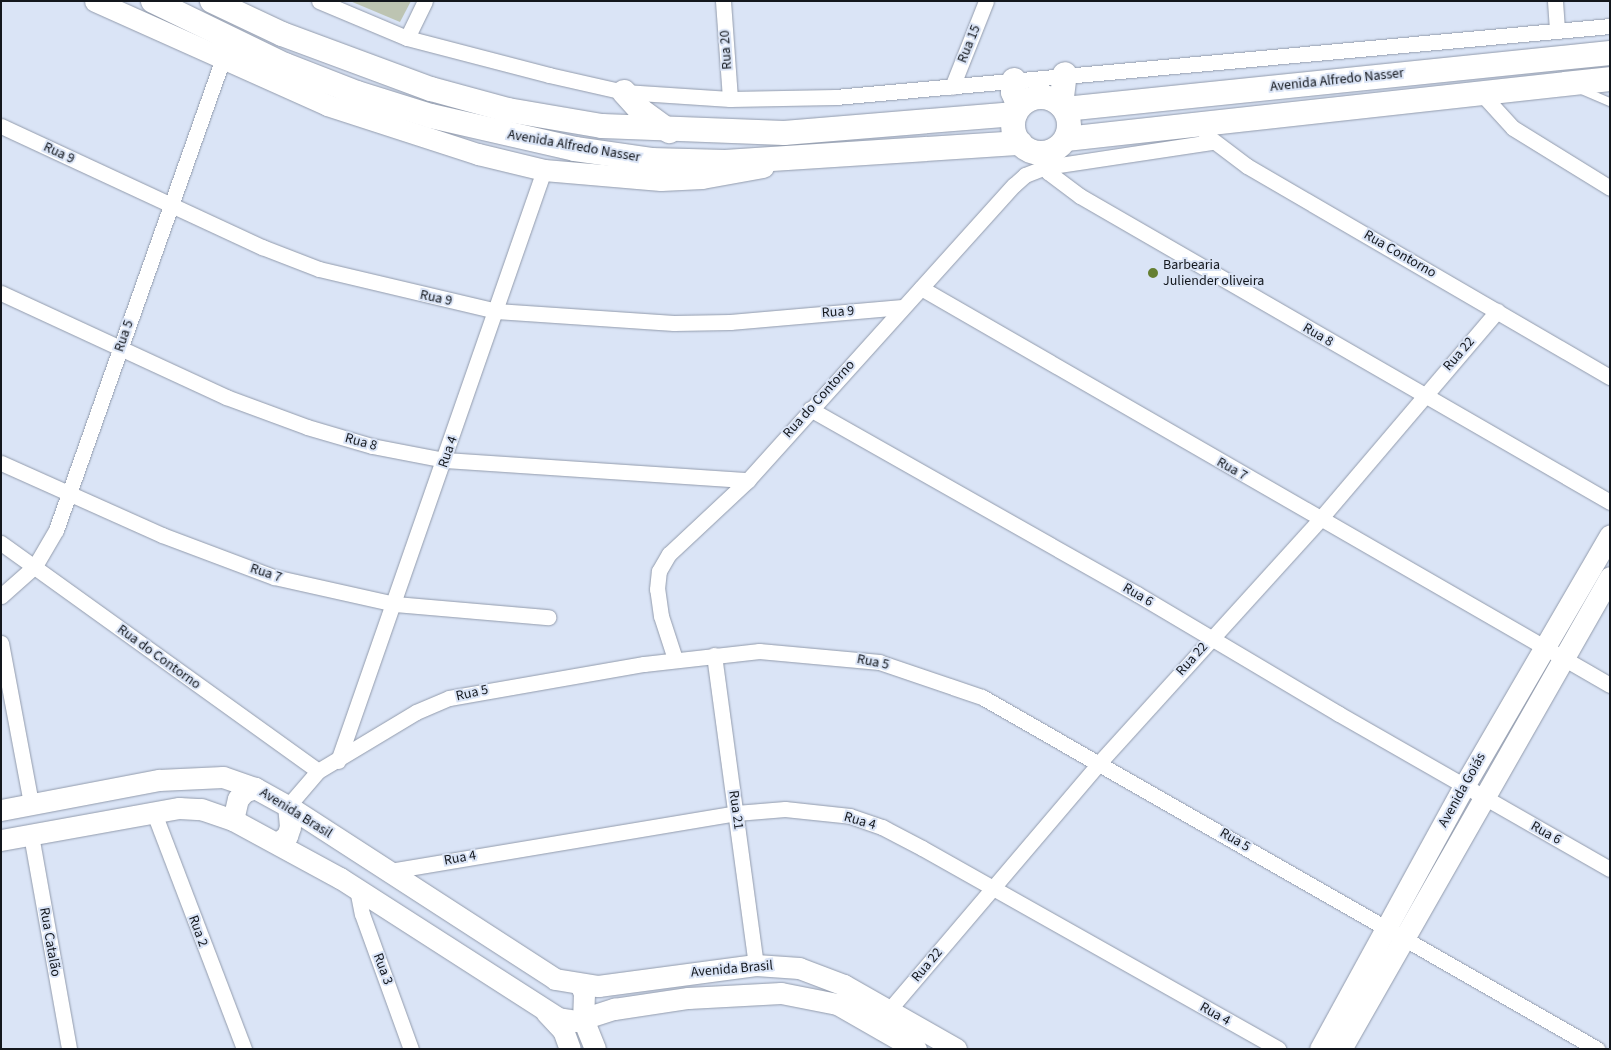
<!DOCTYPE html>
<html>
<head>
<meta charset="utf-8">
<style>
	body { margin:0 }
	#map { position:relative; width:1611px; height:1050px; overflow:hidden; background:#dae4f6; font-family:"Source Sans 3",sans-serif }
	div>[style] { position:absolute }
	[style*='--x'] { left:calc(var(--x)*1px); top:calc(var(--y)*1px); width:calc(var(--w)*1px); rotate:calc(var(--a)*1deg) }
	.building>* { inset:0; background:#bdc4b2 }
	.roads { filter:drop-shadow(0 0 1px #929bac) drop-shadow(0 0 1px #929bac) }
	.lane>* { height:8px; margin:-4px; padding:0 4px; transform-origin:4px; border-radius:4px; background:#fff }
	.street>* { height:15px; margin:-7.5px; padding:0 7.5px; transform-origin:7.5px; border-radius:7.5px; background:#fff }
	.secondary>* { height:21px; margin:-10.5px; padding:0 10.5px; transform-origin:10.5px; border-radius:10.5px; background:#fff }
	.primary>* { height:24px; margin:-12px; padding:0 12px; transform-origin:12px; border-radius:12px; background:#fff }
	.primary>.ring { margin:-12px; padding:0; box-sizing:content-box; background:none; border:24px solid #fff; border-radius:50% }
	.dots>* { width:14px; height:14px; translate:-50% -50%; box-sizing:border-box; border:2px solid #dae4f6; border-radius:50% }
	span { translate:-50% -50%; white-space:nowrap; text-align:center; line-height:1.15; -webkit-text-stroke:4px #dae4f6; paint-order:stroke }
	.street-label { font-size:14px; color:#13171d }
	.poi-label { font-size:14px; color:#13171d }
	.left { translate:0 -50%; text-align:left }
	.frame { position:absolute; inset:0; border:2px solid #13171d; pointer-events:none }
</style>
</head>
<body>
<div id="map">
	<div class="building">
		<div style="clip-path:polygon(350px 1px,411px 1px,400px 22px)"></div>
	</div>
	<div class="roads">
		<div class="lane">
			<div style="--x:1579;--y:89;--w:34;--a:23"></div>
		</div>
		<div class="street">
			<div style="--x:319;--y:1;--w:95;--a:22.8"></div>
			<div style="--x:407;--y:38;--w:147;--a:14.6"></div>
			<div style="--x:549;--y:75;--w:77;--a:12.8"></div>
			<div style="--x:624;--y:92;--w:106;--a:3.8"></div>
			<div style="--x:730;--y:99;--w:106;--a:-1.1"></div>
			<div style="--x:836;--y:97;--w:777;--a:-5.24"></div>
			<div style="--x:723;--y:1;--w:98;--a:85.9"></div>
			<div style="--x:1555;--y:1;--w:29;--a:86"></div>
			<div style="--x:407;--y:38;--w:41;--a:-64.1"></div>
			<div style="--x:952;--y:87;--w:92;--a:-68.4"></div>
			<div style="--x:1481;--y:93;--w:47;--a:47.6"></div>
			<div style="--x:1513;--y:128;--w:114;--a:31.7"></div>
			<div style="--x:1;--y:126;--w:288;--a:24.9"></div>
			<div style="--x:262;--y:247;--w:61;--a:21.1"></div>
			<div style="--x:319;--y:269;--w:182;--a:13.3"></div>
			<div style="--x:496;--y:311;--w:178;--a:3.9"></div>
			<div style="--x:674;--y:323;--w:56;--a:-1"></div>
			<div style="--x:730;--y:322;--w:173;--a:-5"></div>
			<div style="--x:1206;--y:135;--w:51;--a:37.1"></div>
			<div style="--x:1247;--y:166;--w:420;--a:30.2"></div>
			<div style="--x:1043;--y:153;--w:20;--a:75"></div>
			<div style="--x:1048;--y:172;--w:40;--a:37"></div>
			<div style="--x:1080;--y:196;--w:612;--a:30"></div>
			<div style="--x:921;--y:288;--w:795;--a:29.95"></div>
			<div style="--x:1;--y:293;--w:248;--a:24.8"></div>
			<div style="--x:226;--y:397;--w:86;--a:20.3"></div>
			<div style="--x:307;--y:427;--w:68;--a:16.3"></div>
			<div style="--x:372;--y:446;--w:74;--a:10.9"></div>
			<div style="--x:445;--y:460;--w:304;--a:3.8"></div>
			<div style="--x:810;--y:409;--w:376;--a:29.5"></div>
			<div style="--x:1137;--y:594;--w:235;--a:30.7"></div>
			<div style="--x:1339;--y:714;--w:312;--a:29.8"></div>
			<div style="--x:1;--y:463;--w:176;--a:24.1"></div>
			<div style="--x:162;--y:535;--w:120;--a:20.6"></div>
			<div style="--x:274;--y:577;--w:124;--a:12.6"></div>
			<div style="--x:395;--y:604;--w:154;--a:4.9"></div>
			<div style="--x:1;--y:543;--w:390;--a:35.7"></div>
			<div style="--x:1;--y:596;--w:45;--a:-41.4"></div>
			<div style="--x:35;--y:566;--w:42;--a:-59.7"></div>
			<div style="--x:56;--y:530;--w:498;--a:-70.5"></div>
			<div style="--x:1;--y:643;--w:164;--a:79.4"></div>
			<div style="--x:714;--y:655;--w:313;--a:82.3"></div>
			<div style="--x:675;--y:659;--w:45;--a:-108"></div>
			<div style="--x:661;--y:616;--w:27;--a:-98"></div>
			<div style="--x:657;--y:589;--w:18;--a:-84"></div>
			<div style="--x:659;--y:571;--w:20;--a:-60"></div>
			<div style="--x:669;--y:554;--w:108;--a:-43.1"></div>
			<div style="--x:748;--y:480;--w:397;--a:-48"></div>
			<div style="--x:1014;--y:185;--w:15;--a:-42"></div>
			<div style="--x:1025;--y:175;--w:22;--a:-21"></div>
			<div style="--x:1046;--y:167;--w:168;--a:-8.6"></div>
			<div style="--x:338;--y:761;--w:626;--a:-70.78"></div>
			<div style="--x:288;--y:806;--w:46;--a:-49.4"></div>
			<div style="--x:318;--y:771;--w:114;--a:-31"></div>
			<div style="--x:416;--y:712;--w:36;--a:-23"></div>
			<div style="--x:449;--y:698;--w:198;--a:-9.9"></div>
			<div style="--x:644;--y:664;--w:116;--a:-6.4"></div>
			<div style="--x:759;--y:651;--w:121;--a:5.2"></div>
			<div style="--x:879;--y:662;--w:109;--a:18.8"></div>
			<div style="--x:982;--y:697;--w:709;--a:29.78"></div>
			<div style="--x:154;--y:813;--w:253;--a:69.1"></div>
			<div style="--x:31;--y:835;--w:217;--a:79.9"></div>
			<div style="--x:390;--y:871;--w:351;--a:-9.5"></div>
			<div style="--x:736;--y:813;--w:49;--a:-4.7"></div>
			<div style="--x:785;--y:809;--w:65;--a:6.1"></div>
			<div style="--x:850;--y:816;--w:34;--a:19"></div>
			<div style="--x:882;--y:827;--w:45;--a:27.7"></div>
			<div style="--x:922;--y:848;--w:409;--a:29.4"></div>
			<div style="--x:357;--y:889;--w:25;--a:79"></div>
			<div style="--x:362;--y:914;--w:144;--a:70.1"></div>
			<div style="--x:889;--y:1010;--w:326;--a:-49.6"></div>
			<div style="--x:1100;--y:762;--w:329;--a:-47.8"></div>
			<div style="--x:1321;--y:518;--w:272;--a:-49.6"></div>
		</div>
		<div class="secondary">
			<div style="--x:95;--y:1;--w:254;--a:24.1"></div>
			<div style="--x:327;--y:105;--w:159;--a:18"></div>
			<div style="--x:478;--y:154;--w:68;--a:13.6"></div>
			<div style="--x:544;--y:170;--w:117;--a:4.9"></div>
			<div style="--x:661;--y:180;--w:41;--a:-2.8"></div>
			<div style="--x:702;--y:178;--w:62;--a:-10.2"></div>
			<div style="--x:1;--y:810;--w:161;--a:-10.8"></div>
			<div style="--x:159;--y:780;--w:64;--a:-2.7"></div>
			<div style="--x:223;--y:777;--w:34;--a:19"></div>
			<div style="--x:255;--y:788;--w:38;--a:29"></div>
			<div style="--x:288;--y:806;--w:318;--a:32.9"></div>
			<div style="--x:555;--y:979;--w:44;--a:9.2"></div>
			<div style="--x:598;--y:986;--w:159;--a:-7.6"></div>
			<div style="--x:756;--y:965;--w:43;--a:4"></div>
			<div style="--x:799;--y:968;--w:48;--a:20.7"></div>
			<div style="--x:844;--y:985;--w:129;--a:29.7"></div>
			<div style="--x:233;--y:820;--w:22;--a:-77"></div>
			<div style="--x:238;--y:799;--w:9;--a:-49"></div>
			<div style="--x:244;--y:792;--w:12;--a:-20"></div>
			<div style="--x:1;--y:840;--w:181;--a:-10.2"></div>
			<div style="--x:179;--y:808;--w:22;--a:3"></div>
			<div style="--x:201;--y:809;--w:34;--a:19"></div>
			<div style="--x:233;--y:820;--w:122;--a:28.5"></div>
			<div style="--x:340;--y:878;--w:259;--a:32.7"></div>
			<div style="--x:558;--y:1018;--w:18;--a:9"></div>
			<div style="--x:576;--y:1021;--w:40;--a:-18"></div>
			<div style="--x:614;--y:1009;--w:75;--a:-8.5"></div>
			<div style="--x:688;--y:998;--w:93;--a:-3.1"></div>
			<div style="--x:781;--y:993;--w:57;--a:11.1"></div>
			<div style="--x:837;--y:1004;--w:91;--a:29.7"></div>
			<div style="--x:277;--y:843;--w:12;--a:-35"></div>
			<div style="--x:287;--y:836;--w:9;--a:-72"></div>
			<div style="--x:290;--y:827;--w:21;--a:-95"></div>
			<div style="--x:580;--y:984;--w:10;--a:66"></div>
			<div style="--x:584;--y:993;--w:26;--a:92"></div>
			<div style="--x:583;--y:1019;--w:32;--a:68"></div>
			<div style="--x:546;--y:1012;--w:25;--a:47"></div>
			<div style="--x:563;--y:1030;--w:20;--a:70"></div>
			<div style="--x:1320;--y:1049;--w:300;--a:-61.3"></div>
			<div style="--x:1464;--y:786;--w:290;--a:-59.8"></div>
			<div style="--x:1341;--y:1049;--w:543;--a:-60.32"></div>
		</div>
		<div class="primary">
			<div style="--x:153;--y:1;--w:147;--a:25.9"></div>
			<div style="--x:285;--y:65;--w:77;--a:21.3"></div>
			<div style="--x:357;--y:93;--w:77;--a:17.3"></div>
			<div style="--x:431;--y:116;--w:148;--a:12.9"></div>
			<div style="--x:575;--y:149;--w:77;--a:8.2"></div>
			<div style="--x:651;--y:160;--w:74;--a:1.5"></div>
			<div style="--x:725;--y:162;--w:296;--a:-3.7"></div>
			<div style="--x:212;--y:1;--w:77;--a:25.2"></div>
			<div style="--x:282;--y:34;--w:159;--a:20.3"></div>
			<div style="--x:431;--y:89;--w:80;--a:15.3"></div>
			<div style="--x:508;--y:110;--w:95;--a:9.7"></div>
			<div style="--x:602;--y:126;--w:182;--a:2.2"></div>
			<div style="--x:784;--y:133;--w:232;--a:-4.7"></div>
			<div style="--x:1014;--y:80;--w:12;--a:95"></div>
			<div style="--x:1013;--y:92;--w:16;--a:68"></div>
			<div style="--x:624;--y:92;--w:24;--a:48"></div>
			<div style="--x:640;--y:110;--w:36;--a:36"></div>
			<div class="ring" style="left:1013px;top:97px;width:32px;height:32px"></div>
			<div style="--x:1061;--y:105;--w:31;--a:-83"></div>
			<div style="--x:1065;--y:109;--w:548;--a:-5.87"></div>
			<div style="--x:1066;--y:139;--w:547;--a:-6.29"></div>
		</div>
	</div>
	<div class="dots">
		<div style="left:1153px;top:273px;background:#657f32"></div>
	</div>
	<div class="street-label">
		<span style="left:969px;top:44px;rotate:-68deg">Rua 15</span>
		<span style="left:726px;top:50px;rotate:-94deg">Rua 20</span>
		<span style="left:1337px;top:80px;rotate:-6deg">Avenida Alfredo Nasser</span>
		<span style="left:574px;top:146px;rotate:10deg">Avenida Alfredo Nasser</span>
		<span style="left:59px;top:153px;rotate:25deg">Rua 9</span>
		<span style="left:1400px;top:254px;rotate:30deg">Rua Contorno</span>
		<span style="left:436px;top:298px;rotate:12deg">Rua 9</span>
		<span style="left:838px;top:312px;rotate:-4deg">Rua 9</span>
		<span style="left:1318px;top:335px;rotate:30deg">Rua 8</span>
		<span style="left:124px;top:336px;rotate:-71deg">Rua 5</span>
		<span style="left:1459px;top:354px;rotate:-49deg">Rua 22</span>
		<span style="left:819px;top:399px;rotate:-48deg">Rua do Contorno</span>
		<span style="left:361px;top:442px;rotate:15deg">Rua 8</span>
		<span style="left:448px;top:452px;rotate:-71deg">Rua 4</span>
		<span style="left:1232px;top:469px;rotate:29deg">Rua 7</span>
		<span style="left:266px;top:573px;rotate:18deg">Rua 7</span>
		<span style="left:1138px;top:595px;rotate:30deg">Rua 6</span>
		<span style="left:159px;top:657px;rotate:36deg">Rua do Contorno</span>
		<span style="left:1192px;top:659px;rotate:-48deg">Rua 22</span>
		<span style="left:873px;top:662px;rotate:11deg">Rua 5</span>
		<span style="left:472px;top:693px;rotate:-13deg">Rua 5</span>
		<span style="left:1462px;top:790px;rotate:-61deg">Avenida Goiás</span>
		<span style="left:736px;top:810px;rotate:82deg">Rua 21</span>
		<span style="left:296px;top:813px;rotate:32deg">Avenida Brasil</span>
		<span style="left:860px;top:821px;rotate:16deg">Rua 4</span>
		<span style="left:1546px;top:833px;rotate:29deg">Rua 6</span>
		<span style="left:1235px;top:840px;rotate:30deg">Rua 5</span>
		<span style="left:460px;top:858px;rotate:-10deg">Rua 4</span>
		<span style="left:198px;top:931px;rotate:70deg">Rua 2</span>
		<span style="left:50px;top:942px;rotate:80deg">Rua Catalão</span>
		<span style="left:927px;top:965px;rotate:-50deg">Rua 22</span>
		<span style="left:383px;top:969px;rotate:69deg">Rua 3</span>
		<span style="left:732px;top:969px;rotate:-5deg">Avenida Brasil</span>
		<span style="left:1215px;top:1014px;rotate:29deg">Rua 4</span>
	</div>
	<div class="poi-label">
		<span class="left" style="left:1163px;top:273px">Barbearia<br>Juliender oliveira</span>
	</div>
	<div class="frame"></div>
</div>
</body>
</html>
